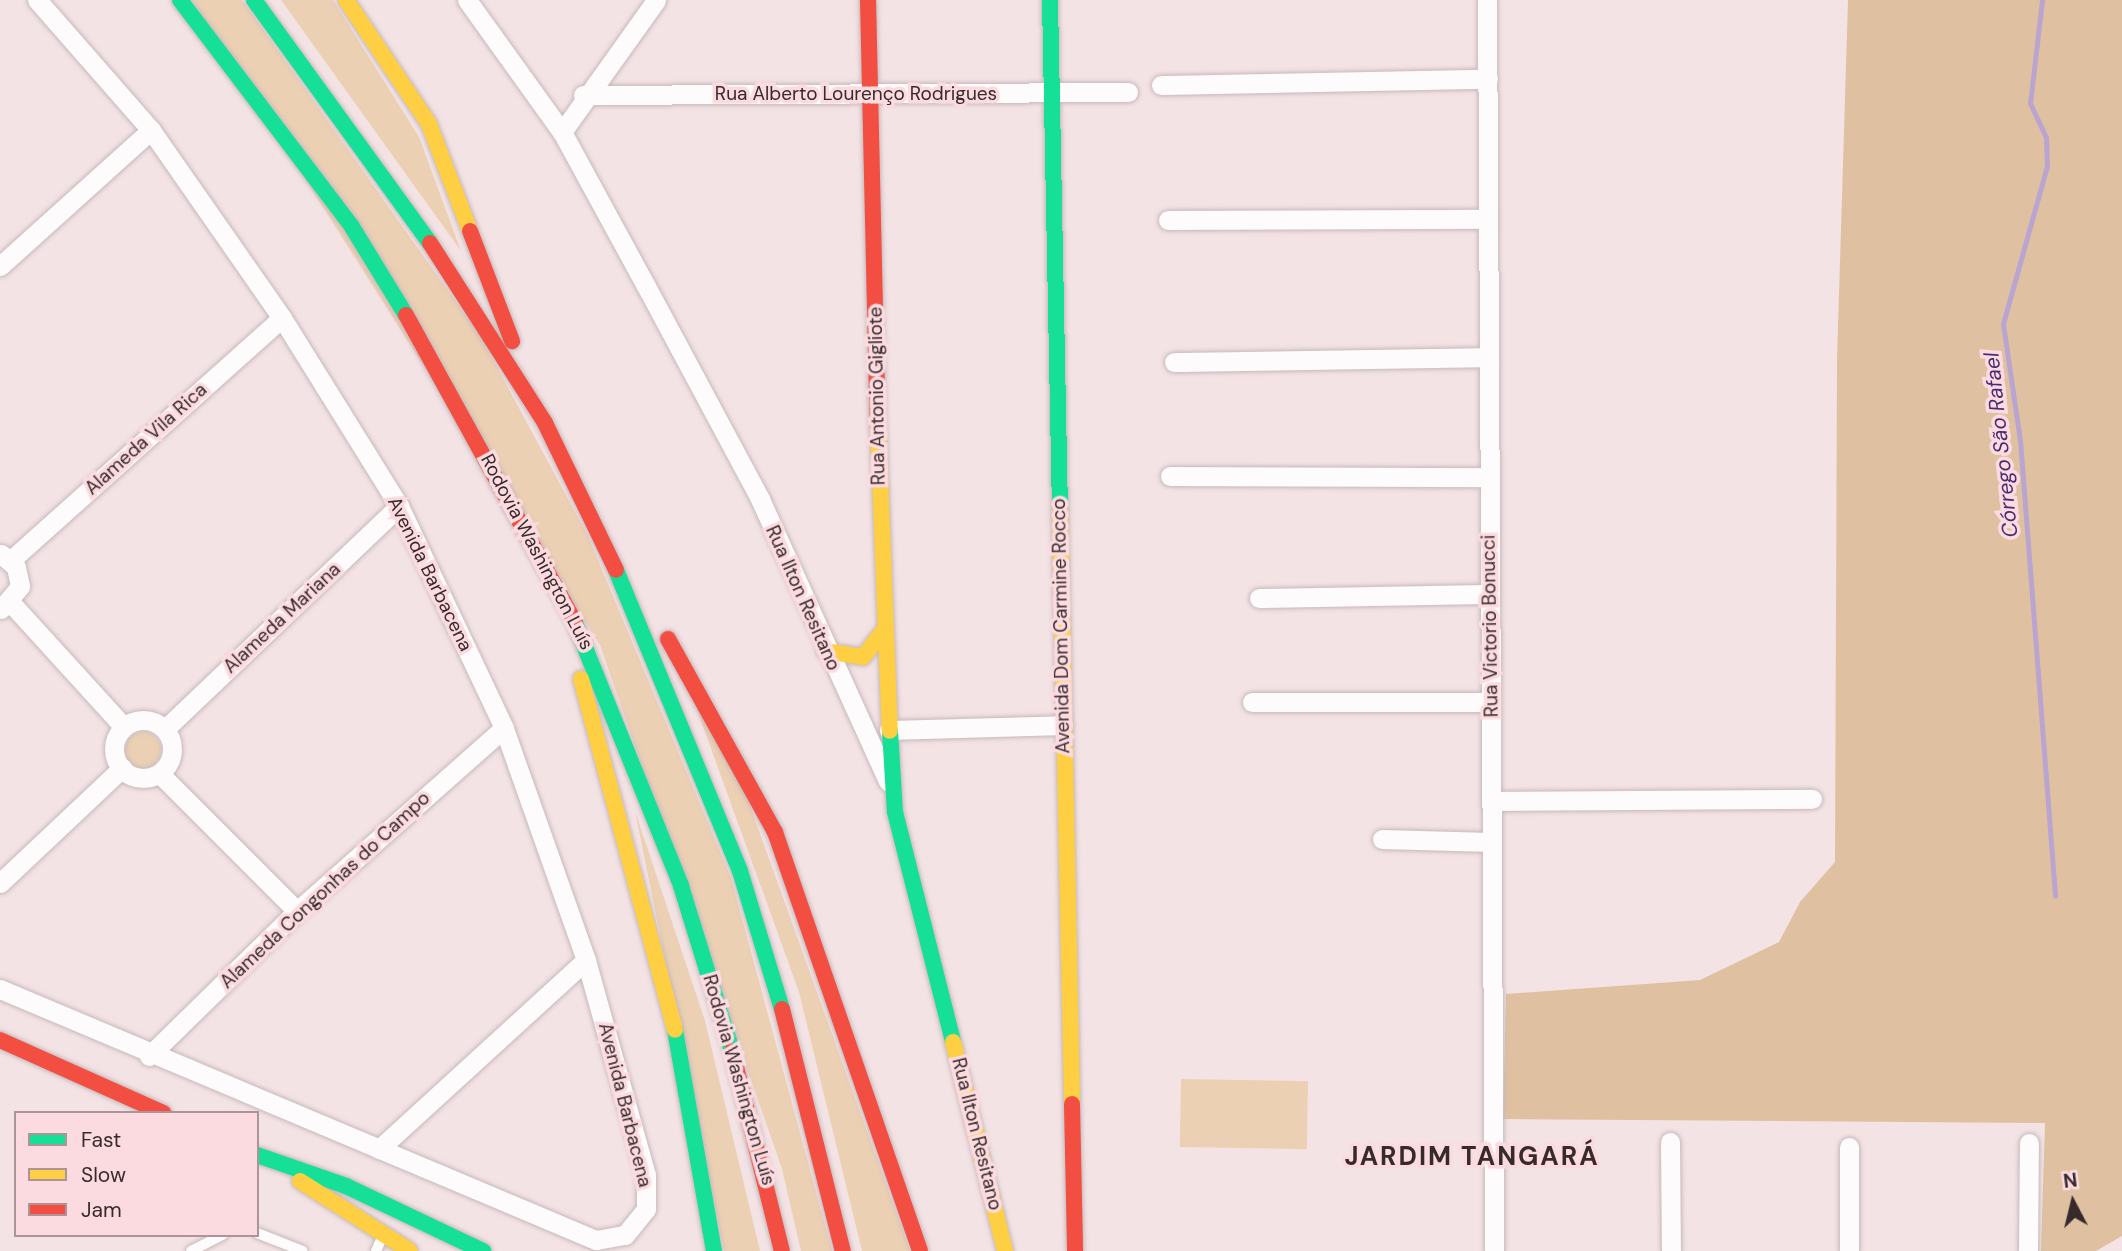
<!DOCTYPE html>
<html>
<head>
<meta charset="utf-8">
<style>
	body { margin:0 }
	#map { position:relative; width:2122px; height:1251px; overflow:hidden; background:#f4e3e5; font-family:"DM Sans",sans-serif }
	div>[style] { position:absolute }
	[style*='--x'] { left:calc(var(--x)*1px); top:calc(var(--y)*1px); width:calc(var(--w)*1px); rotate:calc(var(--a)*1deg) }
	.green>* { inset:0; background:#ecd0b3; transform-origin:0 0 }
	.round { border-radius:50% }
	.forest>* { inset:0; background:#dfc1a1 }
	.stream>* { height:5px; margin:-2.5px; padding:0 2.5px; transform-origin:2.5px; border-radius:2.5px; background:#b9a5d0 }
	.roads { filter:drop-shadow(0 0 2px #c6b9bb) drop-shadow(0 0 2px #c6b9bb) }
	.lane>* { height:10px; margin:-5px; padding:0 5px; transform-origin:5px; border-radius:5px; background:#fdfbfb }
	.street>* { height:19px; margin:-9.5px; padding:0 9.5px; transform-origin:9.5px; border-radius:9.5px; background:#fdfbfb }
	.street>.ring { margin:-9.5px; padding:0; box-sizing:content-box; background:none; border:19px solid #fdfbfb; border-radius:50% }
	.fast>* { height:16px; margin:-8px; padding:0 8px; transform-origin:8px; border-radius:8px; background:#16e098 }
	.slow>* { height:16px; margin:-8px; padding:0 8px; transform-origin:8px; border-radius:8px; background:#ffcf43 }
	.jam>* { height:16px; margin:-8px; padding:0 8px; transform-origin:8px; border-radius:8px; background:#f24e42 }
	span { translate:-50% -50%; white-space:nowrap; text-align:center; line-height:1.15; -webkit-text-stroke:7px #fcdbe0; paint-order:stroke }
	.street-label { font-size:19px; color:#362a2b }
	.water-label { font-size:21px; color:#482a72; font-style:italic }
	.district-label { font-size:26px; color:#362a2b; font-weight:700; letter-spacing:2px }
	.legend { position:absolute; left:14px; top:1111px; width:245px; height:126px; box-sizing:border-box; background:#fcdbe0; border:2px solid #ad9498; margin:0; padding:9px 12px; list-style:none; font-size:21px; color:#362a2b }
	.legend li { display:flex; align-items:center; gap:14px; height:35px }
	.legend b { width:35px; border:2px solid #ad9498 }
	.north { position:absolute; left:2038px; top:1167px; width:70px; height:70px; -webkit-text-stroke:5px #fcdbe0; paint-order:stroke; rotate:353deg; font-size:19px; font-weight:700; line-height:28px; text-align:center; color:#362a2b }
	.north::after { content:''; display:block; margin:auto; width:24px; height:32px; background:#362a2b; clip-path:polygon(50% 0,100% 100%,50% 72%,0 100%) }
</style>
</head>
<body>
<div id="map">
	<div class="green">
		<div style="clip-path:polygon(192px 0,242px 0,480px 336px,587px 534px,731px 878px,832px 1251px,801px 1251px,782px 1169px,600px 645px)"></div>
		<div style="clip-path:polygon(281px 0,333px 0,419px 137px,461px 251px)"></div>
		<div style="clip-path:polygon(696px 707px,736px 767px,910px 1251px,862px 1251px,799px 992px)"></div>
		<div class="round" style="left:125px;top:732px;width:36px;height:36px"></div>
		<div style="clip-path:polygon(635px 811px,705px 1021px,760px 1251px,724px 1251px)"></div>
		<div style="left:1181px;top:1079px;width:127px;height:68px;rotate:1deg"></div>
	</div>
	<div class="forest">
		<div style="clip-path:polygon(1848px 0,2122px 0,2122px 1236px,2096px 1251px,2041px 1251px,2045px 1123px,1503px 1119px,1506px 994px,1700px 980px,1779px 942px,1800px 902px,1835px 862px,1837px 360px)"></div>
	</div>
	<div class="stream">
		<div style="--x:2042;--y:0;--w:104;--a:96.6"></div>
		<div style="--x:2030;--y:103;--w:38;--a:65"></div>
		<div style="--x:2046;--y:138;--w:28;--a:88"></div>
		<div style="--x:2047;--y:166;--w:164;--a:105.6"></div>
		<div style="--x:2003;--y:324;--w:117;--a:81.7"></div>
		<div style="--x:2020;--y:440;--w:457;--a:85.6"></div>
	</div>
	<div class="roads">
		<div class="lane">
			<div style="--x:257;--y:1233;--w:49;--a:21.4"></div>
			<div style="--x:191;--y:1251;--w:36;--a:-27"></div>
			<div style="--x:376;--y:1251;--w:17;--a:-66"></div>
		</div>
		<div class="street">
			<div style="--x:467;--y:0;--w:163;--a:54.3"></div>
			<div style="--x:562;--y:132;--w:175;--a:61.4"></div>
			<div style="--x:646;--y:286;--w:242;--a:61.8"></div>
			<div style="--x:760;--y:499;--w:310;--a:65.6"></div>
			<div style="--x:1487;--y:0;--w:1251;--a:89.68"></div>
			<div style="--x:1161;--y:85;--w:327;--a:-1.1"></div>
			<div style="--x:583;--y:95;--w:545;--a:-0.32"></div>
			<div style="--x:562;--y:132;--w:162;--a:-54.5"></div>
			<div style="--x:1168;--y:220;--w:320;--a:-0.2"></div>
			<div style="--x:0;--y:266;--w:203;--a:-42"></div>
			<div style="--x:1174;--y:362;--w:314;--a:-0.9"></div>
			<div style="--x:1170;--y:476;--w:318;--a:0.2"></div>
			<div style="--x:11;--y:560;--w:363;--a:-41.8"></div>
			<div style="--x:1259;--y:598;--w:230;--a:-1"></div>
			<div style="--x:11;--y:603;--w:168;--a:47.7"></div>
			<div style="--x:1;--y:609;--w:30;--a:-50"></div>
			<div style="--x:20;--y:586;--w:19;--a:-102"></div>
			<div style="--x:16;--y:567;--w:20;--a:-139"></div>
			<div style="--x:1252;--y:702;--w:239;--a:0"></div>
			<div class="ring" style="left:114px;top:720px;width:39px;height:39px"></div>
			<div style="--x:165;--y:729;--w:323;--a:-43.6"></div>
			<div style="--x:889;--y:730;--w:174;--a:-1.6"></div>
			<div style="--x:160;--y:774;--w:194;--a:45"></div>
			<div style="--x:1492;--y:801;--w:320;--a:-0.4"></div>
			<div style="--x:1382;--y:839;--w:109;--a:1.6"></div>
			<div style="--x:0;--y:883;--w:168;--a:-43.3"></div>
			<div style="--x:0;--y:989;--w:647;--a:22.84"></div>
			<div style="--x:596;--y:1240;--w:29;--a:-10"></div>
			<div style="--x:625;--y:1235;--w:33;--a:-51"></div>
			<div style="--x:646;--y:1209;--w:34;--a:-90"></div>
			<div style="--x:646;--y:1175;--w:223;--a:-105.6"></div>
			<div style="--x:586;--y:960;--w:246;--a:-109.5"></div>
			<div style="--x:504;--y:728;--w:246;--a:-115.3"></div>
			<div style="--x:399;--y:506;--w:221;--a:-121.9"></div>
			<div style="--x:282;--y:318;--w:229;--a:-124.9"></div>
			<div style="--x:151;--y:130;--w:173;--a:-131.2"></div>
			<div style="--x:149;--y:1056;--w:207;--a:-44.4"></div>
			<div style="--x:297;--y:911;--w:276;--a:-41.5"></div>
			<div style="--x:1670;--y:1142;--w:109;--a:89.5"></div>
			<div style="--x:1849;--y:1147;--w:104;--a:90"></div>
			<div style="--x:379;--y:1149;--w:280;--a:-42.4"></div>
			<div style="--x:2028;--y:1251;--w:108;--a:-89.5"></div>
		</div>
		<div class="fast">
			<div style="--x:180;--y:0;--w:285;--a:52.8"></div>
			<div style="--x:352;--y:227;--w:103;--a:58.5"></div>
			<div style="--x:254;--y:0;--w:300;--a:54.1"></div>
			<div style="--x:1050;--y:0;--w:511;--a:88.88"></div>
			<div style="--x:616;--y:570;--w:326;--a:67.6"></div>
			<div style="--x:740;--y:871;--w:144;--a:73.1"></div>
			<div style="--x:575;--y:623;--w:284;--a:68"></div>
			<div style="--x:681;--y:886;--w:173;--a:72.8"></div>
			<div style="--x:890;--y:731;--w:81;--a:86.5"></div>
			<div style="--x:895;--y:812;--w:237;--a:75.8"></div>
			<div style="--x:675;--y:1030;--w:224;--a:80"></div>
			<div style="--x:257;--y:1155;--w:94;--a:19.2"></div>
			<div style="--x:346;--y:1186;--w:152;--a:25.4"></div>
		</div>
		<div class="slow">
			<div style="--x:346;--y:0;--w:149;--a:56.2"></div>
			<div style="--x:429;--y:124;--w:115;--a:69"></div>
			<div style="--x:878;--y:425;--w:306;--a:87.8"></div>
			<div style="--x:1060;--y:511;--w:593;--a:88.84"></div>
			<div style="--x:825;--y:651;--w:38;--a:9"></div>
			<div style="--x:863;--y:657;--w:33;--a:-52"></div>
			<div style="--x:581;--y:679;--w:363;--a:75"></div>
			<div style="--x:953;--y:1042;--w:215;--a:76"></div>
			<div style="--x:300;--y:1181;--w:130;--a:32.5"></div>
		</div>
		<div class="jam">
			<div style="--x:868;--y:0;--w:425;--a:88.7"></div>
			<div style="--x:470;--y:231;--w:118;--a:69.1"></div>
			<div style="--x:430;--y:243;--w:214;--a:57.4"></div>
			<div style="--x:545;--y:423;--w:163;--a:64.2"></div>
			<div style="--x:406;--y:315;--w:351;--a:61.2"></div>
			<div style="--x:668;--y:639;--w:221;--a:61"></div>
			<div style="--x:775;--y:832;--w:443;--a:70.9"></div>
			<div style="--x:782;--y:1009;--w:250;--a:75.9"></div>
			<div style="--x:0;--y:1040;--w:179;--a:24.1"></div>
			<div style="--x:732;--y:1051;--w:206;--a:76"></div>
			<div style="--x:1072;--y:1104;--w:147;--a:88.8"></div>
		</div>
	</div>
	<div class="street-label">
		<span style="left:856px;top:94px">Rua Alberto Lourenço Rodrigues</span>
		<span style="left:877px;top:396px;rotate:-91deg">Rua Antonio Gigliote</span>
		<span style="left:146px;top:439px;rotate:-42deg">Alameda Vila Rica</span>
		<span style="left:537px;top:552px;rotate:62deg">Rodovia Washington Luís</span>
		<span style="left:430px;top:574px;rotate:64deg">Avenida Barbacena</span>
		<span style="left:803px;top:598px;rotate:66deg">Rua Ilton Resitano</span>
		<span style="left:282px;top:618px;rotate:-43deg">Alameda Mariana</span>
		<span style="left:1061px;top:626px;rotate:-91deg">Avenida Dom Carmine Rocco</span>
		<span style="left:1490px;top:626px;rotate:-91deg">Rua Victorio Bonucci</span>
		<span style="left:325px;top:890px;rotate:-43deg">Alameda Congonhas do Campo</span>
		<span style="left:739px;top:1080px;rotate:74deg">Rodovia Washington Luís</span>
		<span style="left:625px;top:1105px;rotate:76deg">Avenida Barbacena</span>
		<span style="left:977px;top:1134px;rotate:76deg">Rua Ilton Resitano</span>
	</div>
	<div class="water-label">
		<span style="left:2001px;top:445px;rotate:-96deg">Córrego São Rafael</span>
	</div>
	<div class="district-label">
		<span style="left:1472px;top:1157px">JARDIM TANGARÁ</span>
	</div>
	<ul class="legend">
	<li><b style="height:9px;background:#16e098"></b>Fast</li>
	<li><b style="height:9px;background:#ffcf43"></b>Slow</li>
	<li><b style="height:9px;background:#f24e42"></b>Jam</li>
	</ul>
	<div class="north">N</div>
</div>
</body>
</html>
